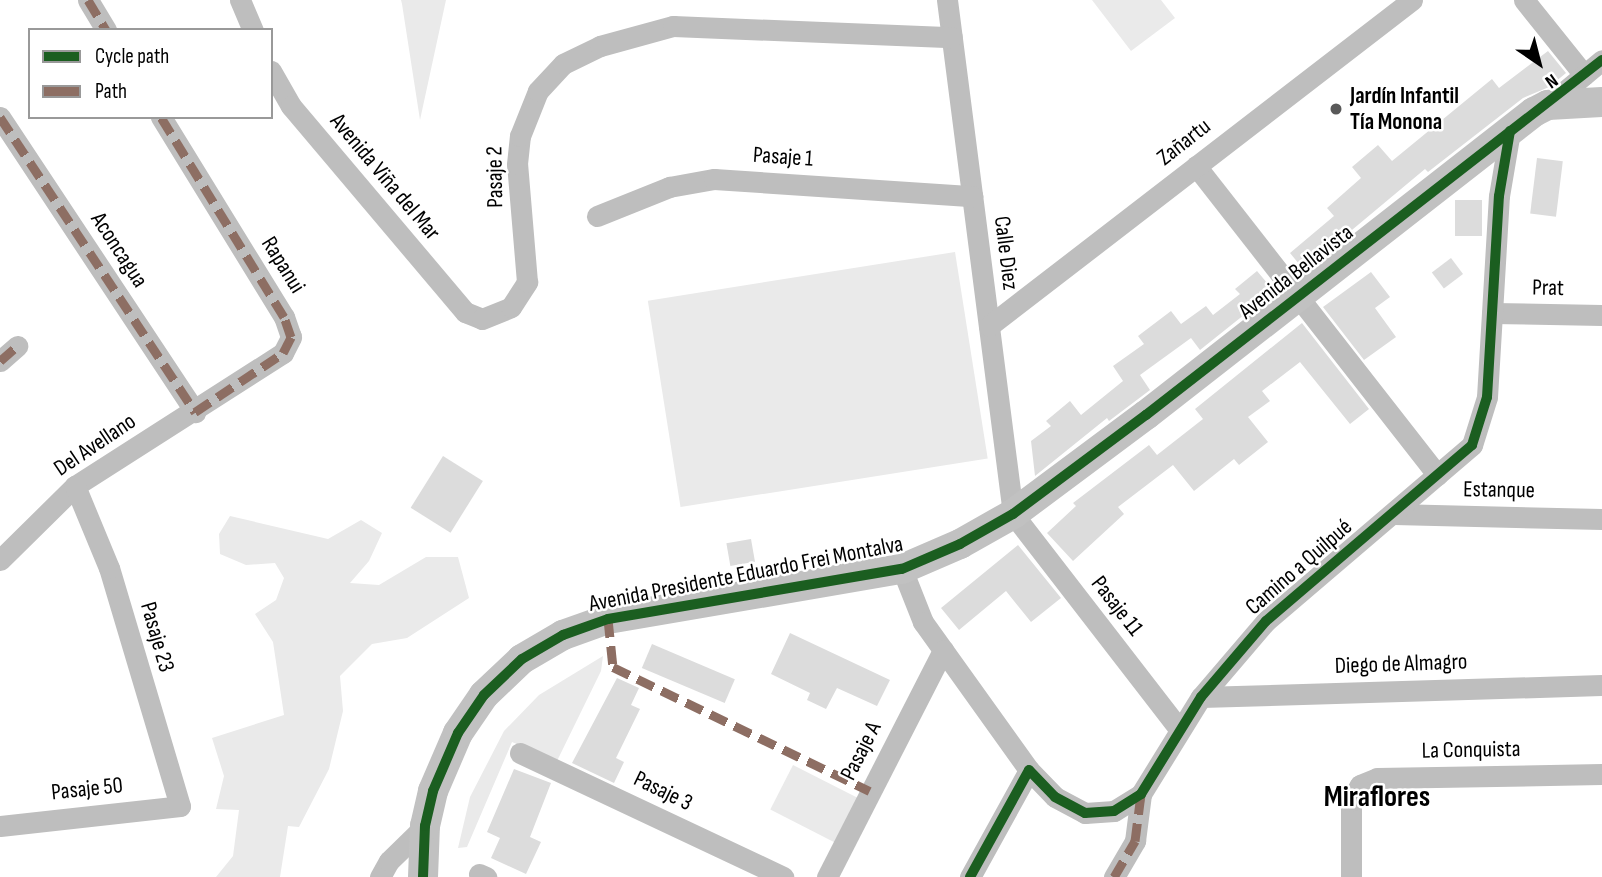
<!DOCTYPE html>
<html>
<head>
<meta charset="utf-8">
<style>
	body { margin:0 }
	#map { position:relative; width:1602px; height:877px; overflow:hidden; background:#fff; font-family:"Sofia Sans Condensed",sans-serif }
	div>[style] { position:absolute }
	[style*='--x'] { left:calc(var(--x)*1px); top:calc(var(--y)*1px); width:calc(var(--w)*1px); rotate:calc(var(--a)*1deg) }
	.green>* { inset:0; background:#eaeaea; transform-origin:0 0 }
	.building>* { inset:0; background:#dcdcdc; transform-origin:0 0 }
	.street>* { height:21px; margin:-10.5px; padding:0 10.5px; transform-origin:10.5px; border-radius:10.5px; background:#bebebe }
	.secondary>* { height:30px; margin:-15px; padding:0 15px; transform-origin:15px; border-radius:15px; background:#c1c1c1 }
	.quiet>* { height:9px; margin-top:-4.5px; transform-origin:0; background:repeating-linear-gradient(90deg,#8d6e63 0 18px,transparent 0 27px) }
	.cycleway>* { height:10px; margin:-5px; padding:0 5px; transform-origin:5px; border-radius:5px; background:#1b5e20 }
	.dots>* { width:19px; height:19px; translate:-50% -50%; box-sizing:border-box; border:4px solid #fff; border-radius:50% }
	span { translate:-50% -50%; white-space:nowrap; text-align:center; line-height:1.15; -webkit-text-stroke:5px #fff; paint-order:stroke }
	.poi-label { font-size:23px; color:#000; font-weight:700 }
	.left { translate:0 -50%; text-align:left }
	.street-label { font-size:23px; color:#000 }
	.district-label { font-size:30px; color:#000; font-weight:700 }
	.legend { position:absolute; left:28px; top:28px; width:245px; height:91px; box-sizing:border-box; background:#fff; border:2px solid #999; margin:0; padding:9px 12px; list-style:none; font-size:21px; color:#000 }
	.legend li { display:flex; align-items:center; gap:14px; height:35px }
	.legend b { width:35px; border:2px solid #999 }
	.north { position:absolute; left:1504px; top:28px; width:70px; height:70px; -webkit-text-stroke:5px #fff; paint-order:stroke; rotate:145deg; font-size:19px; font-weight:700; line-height:28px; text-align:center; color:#000 }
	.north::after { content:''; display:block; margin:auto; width:24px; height:32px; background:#000; clip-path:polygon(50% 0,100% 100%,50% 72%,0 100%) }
</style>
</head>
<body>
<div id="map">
	<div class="green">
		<div style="clip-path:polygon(401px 0,446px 0,420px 120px,402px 4px)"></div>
		<div style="clip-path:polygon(1092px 0,1161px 0,1175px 18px,1131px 51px)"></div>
		<div style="left:955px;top:252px;width:209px;height:311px;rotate:81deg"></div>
		<div style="clip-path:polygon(230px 516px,328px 539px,361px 520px,382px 533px,369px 561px,350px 583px,379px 585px,426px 557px,458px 557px,469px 598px,407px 638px,372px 644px,340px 676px,343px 711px,329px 769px,299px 827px,288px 826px,280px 877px,216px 877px,233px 856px,239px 810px,216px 809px,224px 776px,212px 738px,284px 715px,273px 642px,255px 614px,276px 600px,284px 578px,275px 563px,246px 565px,220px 554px,219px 534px)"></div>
		<div style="clip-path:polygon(603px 656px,601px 671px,557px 761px,512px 742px,467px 847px,458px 848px,470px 797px,504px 731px,539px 695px)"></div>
		<div style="left:793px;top:765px;width:79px;height:50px;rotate:27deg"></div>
	</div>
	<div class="building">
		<div style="clip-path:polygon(1548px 51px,1566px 73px,1549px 87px,1523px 98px,1428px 172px,1425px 169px,1304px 270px,1290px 253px,1334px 216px,1327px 208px,1361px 178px,1352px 167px,1378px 145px,1392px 161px,1492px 79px,1499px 88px)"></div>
		<div style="left:1537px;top:158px;width:26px;height:56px;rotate:7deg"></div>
		<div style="left:1455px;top:200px;width:27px;height:36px"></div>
		<div style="left:1451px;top:258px;width:20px;height:24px;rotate:53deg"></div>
		<div style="clip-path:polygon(1257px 271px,1274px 291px,1200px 350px,1191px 338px,1140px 375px,1150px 390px,1109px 421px,1107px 418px,1035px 476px,1031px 441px,1051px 426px,1046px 421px,1070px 401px,1081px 415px,1123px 381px,1113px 366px,1144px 344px,1138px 336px,1171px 311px,1181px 324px,1206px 306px,1213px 315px,1240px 294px,1235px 289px)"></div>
		<div style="clip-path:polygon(1371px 272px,1390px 297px,1375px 308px,1396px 337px,1364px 360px,1323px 307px)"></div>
		<div style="clip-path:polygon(1302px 323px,1369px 409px,1350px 424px,1300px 362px,1262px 391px,1270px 401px,1248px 417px,1268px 442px,1239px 465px,1234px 459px,1194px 491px,1173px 465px,1118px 507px,1124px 514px,1073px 561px,1047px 533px,1076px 506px,1073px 503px,1149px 445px,1157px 455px,1203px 419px,1195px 409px)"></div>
		<div style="left:443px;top:456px;width:47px;height:61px;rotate:32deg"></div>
		<div style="left:751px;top:539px;width:23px;height:25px;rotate:80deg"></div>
		<div style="clip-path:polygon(1018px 545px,1061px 598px,1031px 622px,1006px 591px,959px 630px,941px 608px)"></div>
		<div style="clip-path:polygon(790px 633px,890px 680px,877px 706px,837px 688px,826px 709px,807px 700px,810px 693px,771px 674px)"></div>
		<div style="left:652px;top:644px;width:90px;height:26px;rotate:23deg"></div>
		<div style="clip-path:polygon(617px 678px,639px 688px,631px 705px,640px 709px,616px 758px,624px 762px,614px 783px,572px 763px)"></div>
		<div style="clip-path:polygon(514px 769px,551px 783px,530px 837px,541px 842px,526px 874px,491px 858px,500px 838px,487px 832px)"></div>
	</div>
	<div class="street">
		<div style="--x:88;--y:0;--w:35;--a:59"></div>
		<div style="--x:240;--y:0;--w:33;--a:67"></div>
		<div style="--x:947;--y:0;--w:518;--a:82.68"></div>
		<div style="--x:1013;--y:514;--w:272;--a:52.3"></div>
		<div style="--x:1524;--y:0;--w:96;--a:51.3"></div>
		<div style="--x:271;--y:71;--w:40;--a:60.3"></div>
		<div style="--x:291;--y:106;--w:270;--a:49.8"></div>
		<div style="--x:465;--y:312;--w:18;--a:22"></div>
		<div style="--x:482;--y:319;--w:31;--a:-22"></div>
		<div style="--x:511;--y:307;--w:30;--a:-57"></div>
		<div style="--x:527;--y:282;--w:118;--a:-94.8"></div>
		<div style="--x:517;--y:164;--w:28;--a:-84"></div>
		<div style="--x:520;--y:136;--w:48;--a:-68.2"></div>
		<div style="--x:538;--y:91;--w:37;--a:-47"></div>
		<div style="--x:563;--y:64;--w:41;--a:-25.9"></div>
		<div style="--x:600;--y:46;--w:76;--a:-15.3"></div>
		<div style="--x:673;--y:26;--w:279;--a:2.3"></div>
		<div style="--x:1548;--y:105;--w:70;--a:-39.8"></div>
		<div style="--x:0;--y:117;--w:354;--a:56.5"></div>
		<div style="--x:1196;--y:166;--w:392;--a:52"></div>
		<div style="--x:597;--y:216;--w:78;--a:-21.9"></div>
		<div style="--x:669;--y:187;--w:46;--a:-10.1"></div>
		<div style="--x:714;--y:179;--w:259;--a:3.8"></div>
		<div style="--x:1492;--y:313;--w:110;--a:1"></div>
		<div style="--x:989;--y:326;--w:534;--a:-37.62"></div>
		<div style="--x:0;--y:361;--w:23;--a:-41"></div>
		<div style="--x:1394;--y:514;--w:208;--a:1.4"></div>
		<div style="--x:0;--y:560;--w:105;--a:-44.6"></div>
		<div style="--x:75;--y:486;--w:247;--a:-32.6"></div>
		<div style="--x:283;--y:353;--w:18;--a:-63"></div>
		<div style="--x:291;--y:337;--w:21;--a:-109"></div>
		<div style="--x:284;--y:317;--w:235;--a:-121.6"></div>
		<div style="--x:902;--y:569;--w:57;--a:68.4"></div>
		<div style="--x:923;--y:622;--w:182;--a:54.4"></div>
		<div style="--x:1201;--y:697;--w:401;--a:-1.7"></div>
		<div style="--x:520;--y:753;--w:291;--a:25.2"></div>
		<div style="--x:0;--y:826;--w:181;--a:-6.3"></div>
		<div style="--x:180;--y:806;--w:248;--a:-106.6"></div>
		<div style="--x:109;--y:568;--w:89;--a:-112.5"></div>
		<div style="--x:479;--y:874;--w:8;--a:23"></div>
		<div style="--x:380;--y:877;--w:18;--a:-61"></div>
		<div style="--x:389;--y:861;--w:50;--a:-44.2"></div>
		<div style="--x:827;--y:877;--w:255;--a:-62.9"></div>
		<div style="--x:970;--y:877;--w:122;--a:-61.1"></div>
		<div style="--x:1029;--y:770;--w:37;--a:46"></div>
		<div style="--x:1055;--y:797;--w:34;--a:28"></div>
		<div style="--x:1085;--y:813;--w:29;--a:-4"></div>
		<div style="--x:1114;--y:811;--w:32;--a:-32"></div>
		<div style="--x:1141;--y:794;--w:114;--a:-58.3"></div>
		<div style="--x:1201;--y:697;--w:100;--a:-49.5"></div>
		<div style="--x:1266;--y:621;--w:271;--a:-40.5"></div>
		<div style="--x:1472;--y:445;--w:50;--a:-72.6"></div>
		<div style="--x:1487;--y:397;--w:201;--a:-86.6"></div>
		<div style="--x:1499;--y:196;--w:66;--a:-80.4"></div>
		<div style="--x:1114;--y:877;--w:42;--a:-59.7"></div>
		<div style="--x:1135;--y:841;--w:47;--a:-82.7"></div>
		<div style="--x:1351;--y:877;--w:76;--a:-90"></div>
		<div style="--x:1351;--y:801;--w:18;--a:-61"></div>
		<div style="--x:1360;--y:785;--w:18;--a:-22"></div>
		<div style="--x:1377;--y:778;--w:225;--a:-1"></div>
	</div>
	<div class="secondary">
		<div style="--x:423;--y:877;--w:51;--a:-87.8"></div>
		<div style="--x:425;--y:826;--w:36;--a:-77"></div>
		<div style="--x:433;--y:791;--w:63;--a:-66.7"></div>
		<div style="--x:458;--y:733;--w:46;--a:-55.6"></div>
		<div style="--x:484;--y:695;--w:52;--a:-43.5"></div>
		<div style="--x:522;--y:659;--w:48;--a:-30.3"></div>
		<div style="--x:563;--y:635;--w:48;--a:-19.6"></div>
		<div style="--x:608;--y:619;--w:298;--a:-9.7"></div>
		<div style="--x:902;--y:569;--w:63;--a:-23.3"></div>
		<div style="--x:960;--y:544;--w:61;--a:-29.5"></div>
		<div style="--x:1013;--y:514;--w:166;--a:-36.7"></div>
		<div style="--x:1146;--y:415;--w:492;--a:-38"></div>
		<div style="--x:1534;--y:112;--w:16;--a:-27"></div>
		<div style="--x:1548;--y:105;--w:54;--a:-3.2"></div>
	</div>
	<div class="quiet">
		<div style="--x:88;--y:0;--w:35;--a:59"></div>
		<div style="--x:0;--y:117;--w:354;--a:56.5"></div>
		<div style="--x:195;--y:412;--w:106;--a:-33.8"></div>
		<div style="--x:283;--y:353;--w:18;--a:-63"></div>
		<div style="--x:291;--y:337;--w:21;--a:-109"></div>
		<div style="--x:284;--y:317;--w:235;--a:-121.6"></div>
		<div style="--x:0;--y:361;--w:23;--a:-41"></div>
		<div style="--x:608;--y:619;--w:48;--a:84.1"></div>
		<div style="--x:613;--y:667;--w:285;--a:25.8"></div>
		<div style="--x:1114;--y:877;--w:42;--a:-59.7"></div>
		<div style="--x:1135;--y:841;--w:47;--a:-82.7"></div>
	</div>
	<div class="cycleway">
		<div style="--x:423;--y:877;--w:51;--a:-87.8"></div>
		<div style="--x:425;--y:826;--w:36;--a:-77"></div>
		<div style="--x:433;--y:791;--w:63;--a:-66.7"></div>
		<div style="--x:458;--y:733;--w:46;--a:-55.6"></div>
		<div style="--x:484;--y:695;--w:52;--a:-43.5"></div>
		<div style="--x:522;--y:659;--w:48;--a:-30.3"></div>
		<div style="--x:563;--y:635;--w:48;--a:-19.6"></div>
		<div style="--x:608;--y:619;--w:298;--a:-9.7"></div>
		<div style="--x:902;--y:569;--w:63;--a:-23.3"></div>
		<div style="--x:960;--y:544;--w:61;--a:-29.5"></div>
		<div style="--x:1013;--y:514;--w:166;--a:-36.7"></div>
		<div style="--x:1146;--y:415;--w:578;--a:-37.9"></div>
		<div style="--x:970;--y:877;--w:122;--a:-61.1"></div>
		<div style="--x:1029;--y:770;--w:37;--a:46"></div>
		<div style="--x:1055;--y:797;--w:34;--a:28"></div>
		<div style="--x:1085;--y:813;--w:29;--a:-4"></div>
		<div style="--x:1114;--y:811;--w:32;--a:-32"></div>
		<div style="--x:1141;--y:794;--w:114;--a:-58.3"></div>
		<div style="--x:1201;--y:697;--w:100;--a:-49.5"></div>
		<div style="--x:1266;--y:621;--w:271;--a:-40.5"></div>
		<div style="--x:1472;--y:445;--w:50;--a:-72.6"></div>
		<div style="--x:1487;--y:397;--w:201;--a:-86.6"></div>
		<div style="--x:1499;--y:196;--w:66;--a:-80.4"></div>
	</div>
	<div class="dots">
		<div style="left:1336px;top:109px;background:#595959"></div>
	</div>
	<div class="poi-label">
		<span class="left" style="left:1350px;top:109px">Jardín Infantil<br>Tía Monona</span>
	</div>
	<div class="street-label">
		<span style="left:1184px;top:142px;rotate:-38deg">Zañartu</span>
		<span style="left:783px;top:157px;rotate:4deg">Pasaje 1</span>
		<span style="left:385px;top:177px;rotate:50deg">Avenida Viña del Mar</span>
		<span style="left:495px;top:177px;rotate:-91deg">Pasaje 2</span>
		<span style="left:119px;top:250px;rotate:57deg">Aconcagua</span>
		<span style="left:1006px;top:253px;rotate:83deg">Calle Diez</span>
		<span style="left:283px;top:265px;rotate:58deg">Rapanui</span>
		<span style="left:1296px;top:272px;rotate:-38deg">Avenida Bellavista</span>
		<span style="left:1548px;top:288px;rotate:1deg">Prat</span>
		<span style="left:95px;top:445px;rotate:-34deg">Del Avellano</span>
		<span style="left:1499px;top:490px;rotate:1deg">Estanque</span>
		<span style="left:1299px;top:567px;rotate:-41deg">Camino a Quilpué</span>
		<span style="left:746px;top:574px;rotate:-11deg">Avenida Presidente Eduardo Frei Montalva</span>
		<span style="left:1117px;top:606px;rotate:52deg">Pasaje 11</span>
		<span style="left:157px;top:637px;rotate:74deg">Pasaje 23</span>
		<span style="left:1401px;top:664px;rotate:-2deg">Diego de Almagro</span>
		<span style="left:1471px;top:750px;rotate:-1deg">La Conquista</span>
		<span style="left:861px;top:751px;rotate:-63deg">Pasaje A</span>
		<span style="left:87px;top:789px;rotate:-6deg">Pasaje 50</span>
		<span style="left:663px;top:791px;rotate:26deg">Pasaje 3</span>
	</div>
	<div class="district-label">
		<span style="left:1377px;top:797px">Miraflores</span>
	</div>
	<ul class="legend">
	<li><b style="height:9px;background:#1b5e20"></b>Cycle path</li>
	<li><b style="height:9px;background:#8d6e63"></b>Path</li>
	</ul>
	<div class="north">N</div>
</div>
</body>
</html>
